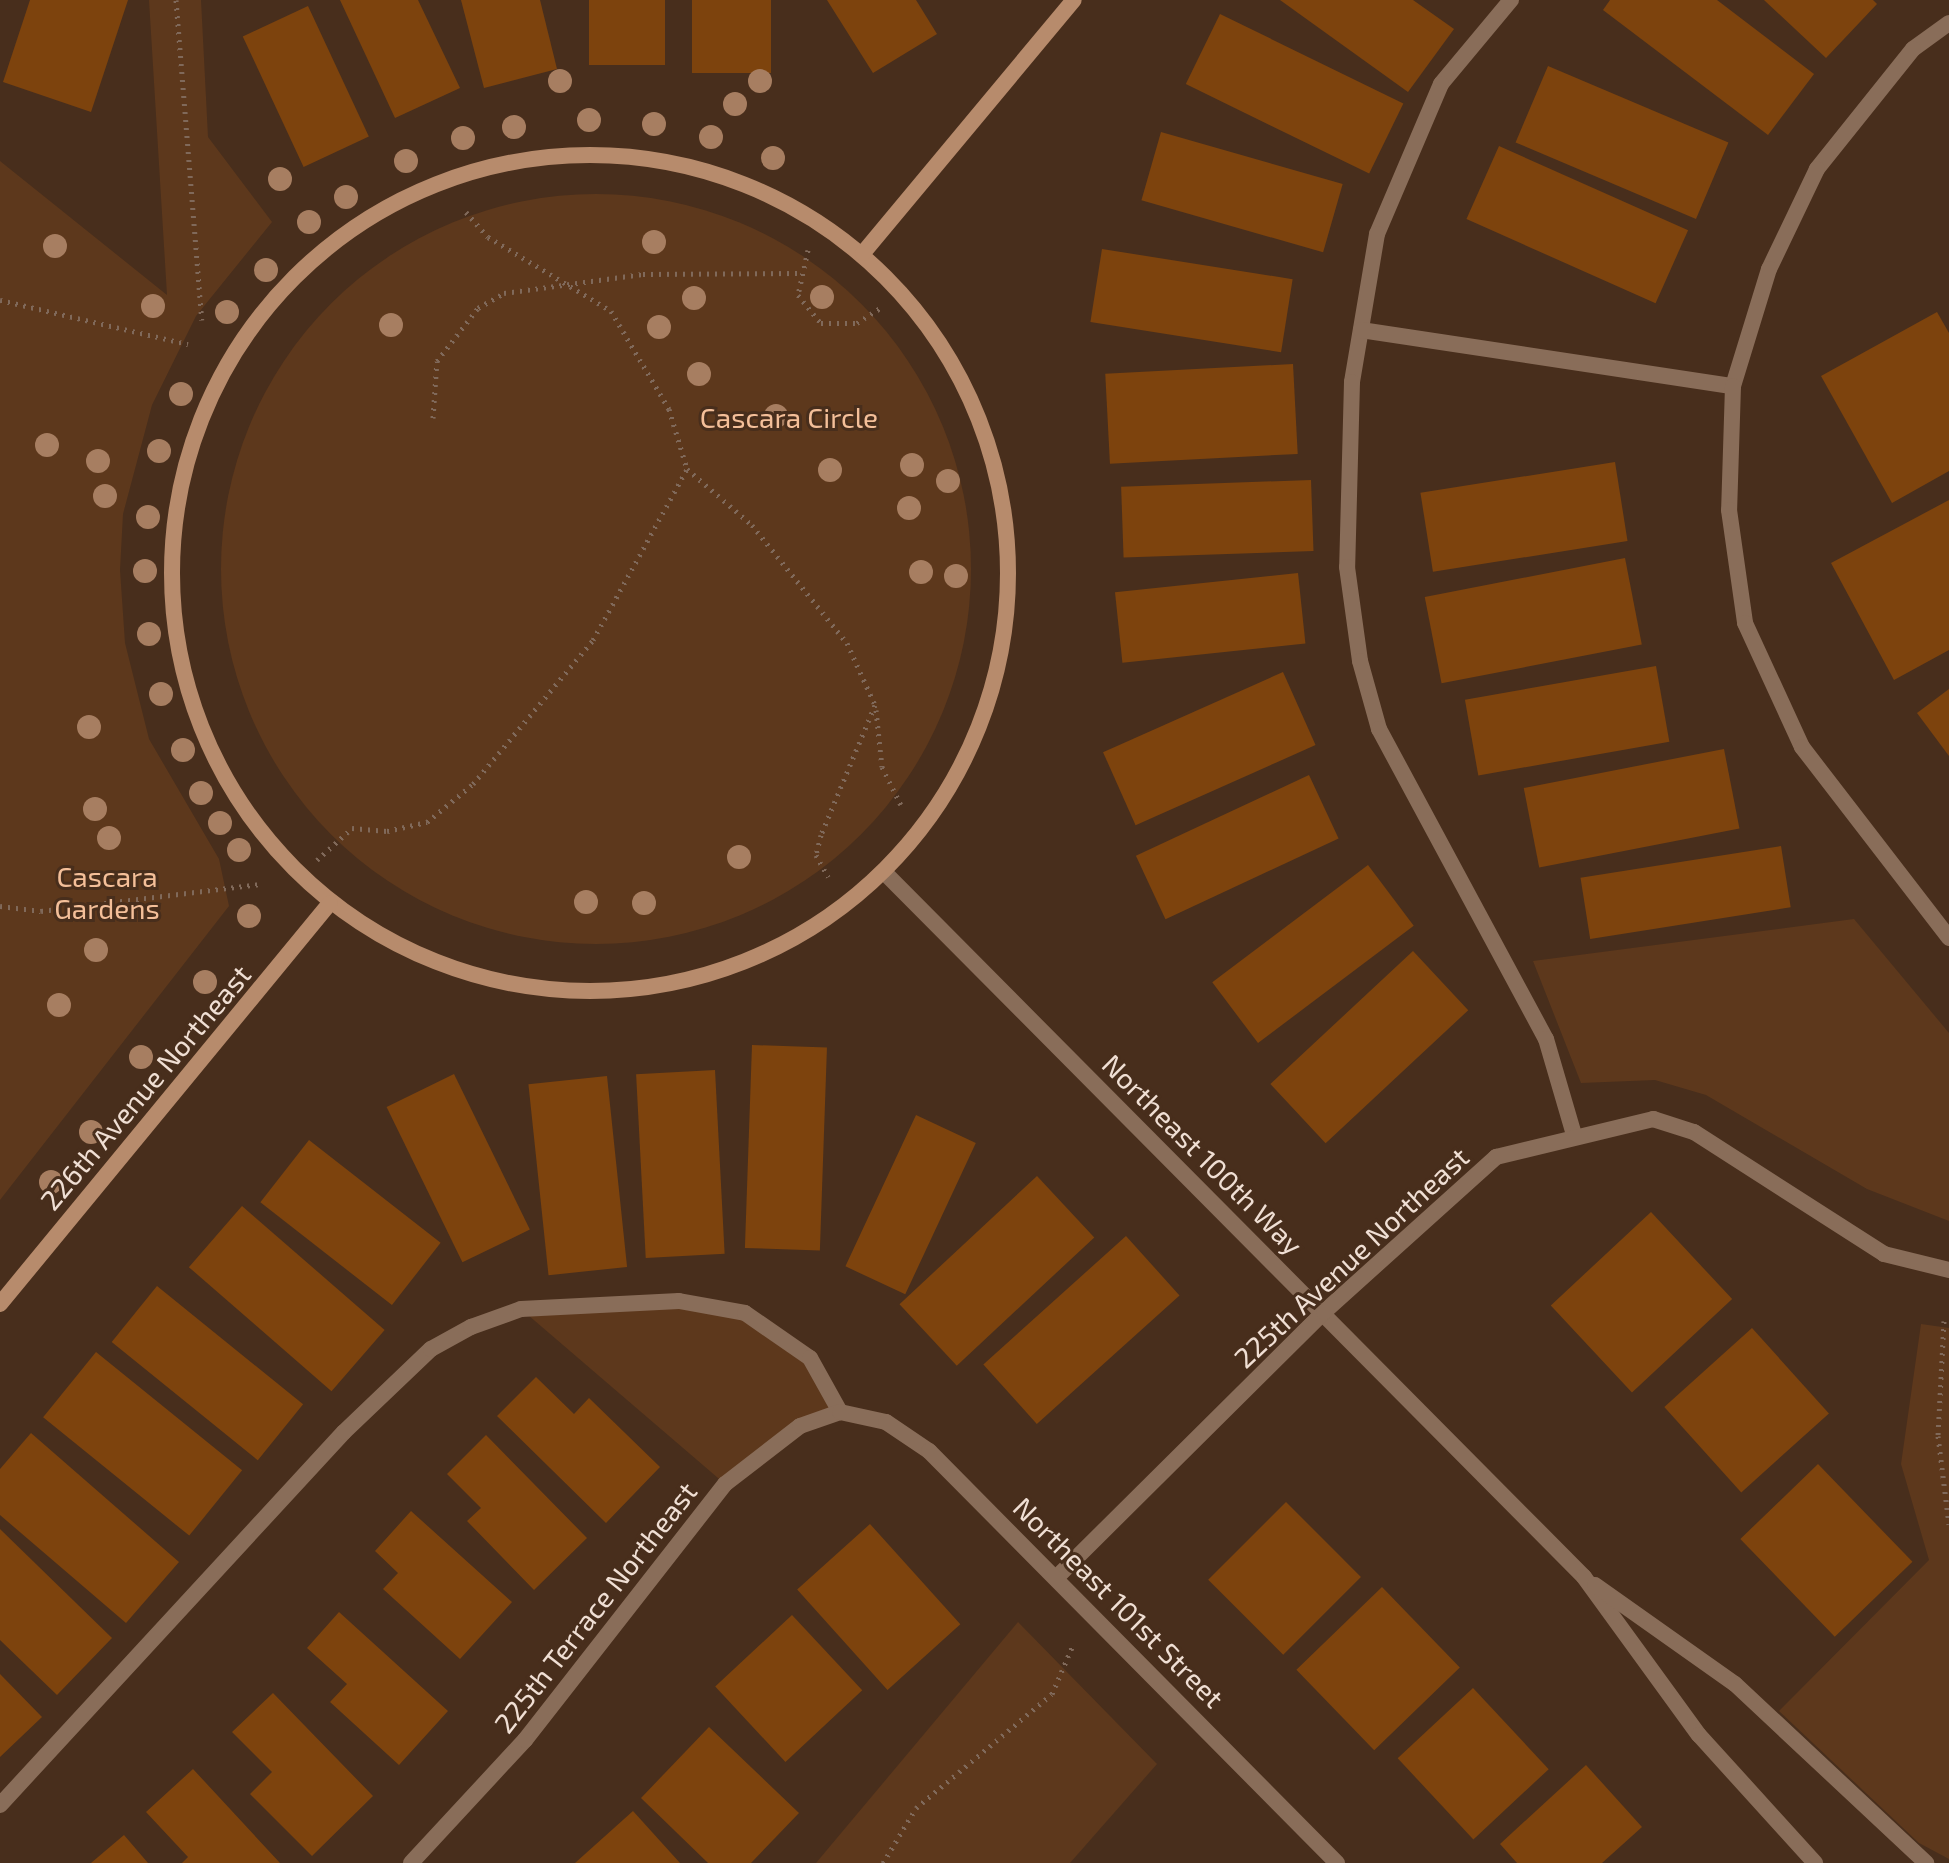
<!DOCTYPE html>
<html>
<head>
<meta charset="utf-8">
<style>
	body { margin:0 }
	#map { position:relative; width:1949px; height:1863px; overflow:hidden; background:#482e1c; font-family:"Exo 2",sans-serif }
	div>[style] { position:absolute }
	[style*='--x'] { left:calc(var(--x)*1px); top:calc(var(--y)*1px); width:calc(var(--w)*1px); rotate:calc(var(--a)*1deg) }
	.green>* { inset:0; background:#5d381c }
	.round { border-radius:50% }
	.building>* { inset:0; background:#7d430d; transform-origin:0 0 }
	.path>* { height:5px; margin-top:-2.5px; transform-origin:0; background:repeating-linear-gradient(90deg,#80695a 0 2px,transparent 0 8px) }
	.lane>* { height:16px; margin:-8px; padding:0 8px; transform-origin:8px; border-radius:8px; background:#896d59 }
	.street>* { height:16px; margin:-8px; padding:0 8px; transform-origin:8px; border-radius:8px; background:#896d59 }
	.secondary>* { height:16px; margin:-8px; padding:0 8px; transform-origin:8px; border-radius:8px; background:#b78b6c }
	.secondary>.ring { margin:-8px; padding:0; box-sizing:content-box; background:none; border:16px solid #b78b6c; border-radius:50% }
	.trees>* { width:24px; height:24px; margin:-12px; border-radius:50%; background:#a77e61 }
	span { translate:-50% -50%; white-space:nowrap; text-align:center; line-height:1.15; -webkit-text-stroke:6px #482e1c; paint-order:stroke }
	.park-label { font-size:28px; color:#f4bf99 }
	.street-label { font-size:28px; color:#f0dfd4 }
</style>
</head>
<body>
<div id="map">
	<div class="green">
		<div style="clip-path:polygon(149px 0,201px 0,208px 137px,272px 222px,196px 316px,152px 405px,123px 514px,120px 570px,125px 643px,149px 739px,219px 859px,229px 906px,0 1200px,0 161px,167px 295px)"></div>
		<div class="round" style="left:221px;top:194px;width:750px;height:750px"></div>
		<div style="clip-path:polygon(1854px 919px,1949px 1033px,1949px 1221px,1867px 1189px,1706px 1095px,1655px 1080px,1581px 1083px,1533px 961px)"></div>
		<div style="clip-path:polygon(679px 1301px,745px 1313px,810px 1358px,840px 1412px,800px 1426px,725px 1484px,521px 1309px)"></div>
		<div style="clip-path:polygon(1921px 1324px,1949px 1328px,1949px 1859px,1919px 1843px,1779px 1711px,1929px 1560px,1901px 1464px)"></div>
		<div style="clip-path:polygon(1018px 1622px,1157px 1764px,1070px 1863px,816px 1863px)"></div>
	</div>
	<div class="building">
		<div style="clip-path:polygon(30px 0,128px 0,91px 112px,3px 82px)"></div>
		<div style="clip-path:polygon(340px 0,418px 0,460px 88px,395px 118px)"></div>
		<div style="clip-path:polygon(461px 0,540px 0,557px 69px,484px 88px)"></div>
		<div style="left:589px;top:0;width:76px;height:65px"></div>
		<div style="left:692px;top:0;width:79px;height:73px"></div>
		<div style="clip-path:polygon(827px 0,916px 0,937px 34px,873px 73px)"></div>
		<div style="clip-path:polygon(1280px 0,1413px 0,1454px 29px,1408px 92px)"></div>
		<div style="clip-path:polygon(1610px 0,1717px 0,1814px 74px,1768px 135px,1603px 10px)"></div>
		<div style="clip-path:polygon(1764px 0,1873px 0,1877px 4px,1826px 58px)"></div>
		<div style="left:308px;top:6px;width:144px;height:72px;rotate:65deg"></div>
		<div style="left:1220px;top:14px;width:204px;height:78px;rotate:26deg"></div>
		<div style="left:1548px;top:66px;width:196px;height:83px;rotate:23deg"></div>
		<div style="left:1161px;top:132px;width:189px;height:71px;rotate:16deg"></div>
		<div style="left:1499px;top:146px;width:207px;height:80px;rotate:24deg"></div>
		<div style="left:1102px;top:249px;width:193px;height:74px;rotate:9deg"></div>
		<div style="clip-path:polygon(1937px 312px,1949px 333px,1949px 471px,1892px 503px,1821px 376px)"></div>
		<div style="left:1293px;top:364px;width:90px;height:188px;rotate:87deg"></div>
		<div style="left:1615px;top:462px;width:80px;height:197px;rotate:81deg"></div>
		<div style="left:1311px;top:480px;width:71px;height:190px;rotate:88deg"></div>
		<div style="clip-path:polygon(1949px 500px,1949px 650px,1894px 680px,1831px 563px)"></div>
		<div style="left:1625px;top:558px;width:88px;height:204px;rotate:79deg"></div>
		<div style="left:1298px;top:573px;width:71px;height:184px;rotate:84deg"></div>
		<div style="left:1656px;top:666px;width:77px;height:194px;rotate:80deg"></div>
		<div style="left:1283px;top:672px;width:80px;height:197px;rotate:66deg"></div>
		<div style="clip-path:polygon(1949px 689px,1949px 756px,1917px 713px)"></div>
		<div style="left:1724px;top:749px;width:81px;height:204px;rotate:79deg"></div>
		<div style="left:1309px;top:775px;width:70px;height:191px;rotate:65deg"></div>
		<div style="left:1781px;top:846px;width:62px;height:203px;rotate:81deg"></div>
		<div style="left:1368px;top:865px;width:76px;height:195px;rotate:53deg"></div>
		<div style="left:1413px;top:951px;width:81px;height:195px;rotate:47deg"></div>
		<div style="left:752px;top:1045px;width:75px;height:203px;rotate:2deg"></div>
		<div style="left:715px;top:1070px;width:184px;height:79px;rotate:87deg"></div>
		<div style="left:454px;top:1074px;width:173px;height:75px;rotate:64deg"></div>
		<div style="left:607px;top:1076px;width:192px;height:79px;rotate:84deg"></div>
		<div style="left:916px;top:1115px;width:66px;height:167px;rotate:25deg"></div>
		<div style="left:309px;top:1140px;width:167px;height:79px;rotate:38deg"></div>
		<div style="left:1037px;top:1176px;width:84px;height:188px;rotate:47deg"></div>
		<div style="left:242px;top:1206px;width:189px;height:81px;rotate:41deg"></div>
		<div style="left:1651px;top:1212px;width:119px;height:137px;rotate:47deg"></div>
		<div style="left:1126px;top:1236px;width:80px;height:192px;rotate:48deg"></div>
		<div style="left:157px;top:1286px;width:188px;height:72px;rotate:39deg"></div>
		<div style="left:1752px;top:1328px;width:115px;height:118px;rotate:48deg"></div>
		<div style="left:96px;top:1352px;width:188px;height:84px;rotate:39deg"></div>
		<div style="clip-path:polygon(536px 1377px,574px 1414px,589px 1398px,660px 1467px,606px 1523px,497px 1416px)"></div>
		<div style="clip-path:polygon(31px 1433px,179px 1562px,126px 1623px,0 1515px,0 1469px)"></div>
		<div style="clip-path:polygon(486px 1435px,587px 1538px,534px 1590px,467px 1521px,481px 1508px,447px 1474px)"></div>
		<div style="left:1818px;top:1464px;width:136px;height:108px;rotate:46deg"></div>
		<div style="left:1286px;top:1502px;width:106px;height:110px;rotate:45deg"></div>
		<div style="clip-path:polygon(411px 1511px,512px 1602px,460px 1659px,383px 1589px,398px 1573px,375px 1551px)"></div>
		<div style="left:870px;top:1524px;width:135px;height:98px;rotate:48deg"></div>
		<div style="clip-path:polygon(0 1529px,112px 1638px,57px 1695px,0 1640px)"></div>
		<div style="left:1382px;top:1587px;width:112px;height:119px;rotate:46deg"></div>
		<div style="clip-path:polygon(339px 1612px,448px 1711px,399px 1765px,330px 1702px,347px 1684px,307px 1648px)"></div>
		<div style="left:792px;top:1615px;width:103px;height:105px;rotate:47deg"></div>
		<div style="clip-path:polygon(0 1674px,42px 1717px,0 1757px)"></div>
		<div style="left:1473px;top:1688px;width:111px;height:103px;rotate:47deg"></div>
		<div style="clip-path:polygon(273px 1693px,373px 1796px,312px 1856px,250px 1794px,272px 1772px,232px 1732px)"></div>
		<div style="clip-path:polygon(709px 1727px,799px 1813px,751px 1863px,708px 1863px,641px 1798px)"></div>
		<div style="clip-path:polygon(1586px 1765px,1642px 1827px,1602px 1863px,1517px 1863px,1500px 1844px)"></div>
		<div style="clip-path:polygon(193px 1769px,280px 1863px,182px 1863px,188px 1857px,146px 1812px)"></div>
		<div style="clip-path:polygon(633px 1811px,680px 1863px,575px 1863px)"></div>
		<div style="clip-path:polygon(124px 1835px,148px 1863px,91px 1863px)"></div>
	</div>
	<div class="path">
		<div style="--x:176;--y:0;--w:321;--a:85.4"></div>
		<div style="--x:466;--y:212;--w:33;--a:49"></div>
		<div style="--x:488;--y:237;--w:144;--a:31"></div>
		<div style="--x:611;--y:311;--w:114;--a:59.4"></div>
		<div style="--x:669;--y:409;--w:63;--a:73.3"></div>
		<div style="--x:687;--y:469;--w:86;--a:40.7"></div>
		<div style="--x:752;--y:525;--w:151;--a:51.2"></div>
		<div style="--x:847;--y:643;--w:68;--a:65.7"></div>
		<div style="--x:875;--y:705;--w:141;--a:112.6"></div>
		<div style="--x:821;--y:835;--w:21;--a:104"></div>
		<div style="--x:816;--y:855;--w:25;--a:61"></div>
		<div style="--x:808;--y:250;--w:46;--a:102.5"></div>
		<div style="--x:798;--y:295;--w:36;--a:51"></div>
		<div style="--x:821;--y:323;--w:36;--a:0"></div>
		<div style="--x:857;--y:323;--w:27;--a:-33"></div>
		<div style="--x:0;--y:300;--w:193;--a:13.2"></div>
		<div style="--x:433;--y:418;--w:57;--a:-86"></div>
		<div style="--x:437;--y:361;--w:67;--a:-52.3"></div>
		<div style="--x:478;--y:308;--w:30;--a:-30"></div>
		<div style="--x:504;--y:293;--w:140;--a:-7.8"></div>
		<div style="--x:643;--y:274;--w:156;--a:-0.4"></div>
		<div style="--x:876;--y:710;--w:57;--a:84"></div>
		<div style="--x:882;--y:767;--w:42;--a:63.4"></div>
		<div style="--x:317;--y:860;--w:47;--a:-42.4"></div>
		<div style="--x:352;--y:828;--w:35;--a:5"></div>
		<div style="--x:387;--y:831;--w:41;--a:-12.7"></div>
		<div style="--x:427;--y:822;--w:60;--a:-39.6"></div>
		<div style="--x:473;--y:784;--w:187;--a:-50.2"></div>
		<div style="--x:593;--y:640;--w:195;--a:-61.2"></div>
		<div style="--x:0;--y:906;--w:41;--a:7"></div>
		<div style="--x:41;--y:911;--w:222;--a:-7"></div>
		<div style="--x:1944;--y:1321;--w:115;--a:93"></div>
		<div style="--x:1938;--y:1436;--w:89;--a:82.9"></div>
		<div style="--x:883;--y:1863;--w:64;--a:-59"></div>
		<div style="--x:916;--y:1808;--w:177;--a:-40"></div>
		<div style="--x:1052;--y:1694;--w:53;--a:-66.8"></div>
	</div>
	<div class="lane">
		<div style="--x:1511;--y:0;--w:109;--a:129.8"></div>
		<div style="--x:1441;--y:84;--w:163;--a:113.1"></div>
		<div style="--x:1377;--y:234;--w:150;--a:99.6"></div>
		<div style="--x:1352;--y:382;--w:185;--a:91.5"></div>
		<div style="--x:1347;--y:567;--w:95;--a:82.1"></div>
		<div style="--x:1360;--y:661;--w:71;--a:74.4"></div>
		<div style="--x:1379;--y:729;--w:352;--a:61.7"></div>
		<div style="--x:1546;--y:1039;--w:100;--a:73.7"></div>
		<div style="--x:1361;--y:330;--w:376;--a:8.6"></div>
		<div style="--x:0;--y:1805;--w:507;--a:-47.32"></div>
		<div style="--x:344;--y:1432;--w:120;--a:-43.7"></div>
		<div style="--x:431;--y:1349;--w:46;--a:-28.8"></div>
		<div style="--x:471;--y:1327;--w:53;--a:-19.8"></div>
		<div style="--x:521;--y:1309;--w:158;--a:-2.9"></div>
		<div style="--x:679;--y:1301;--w:67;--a:10.3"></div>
		<div style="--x:745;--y:1313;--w:79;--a:34.7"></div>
		<div style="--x:810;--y:1358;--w:62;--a:60.9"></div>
	</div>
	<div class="street">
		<div style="--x:1949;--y:23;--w:44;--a:144.2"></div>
		<div style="--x:1913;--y:49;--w:154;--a:128.7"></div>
		<div style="--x:1817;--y:169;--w:111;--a:115.6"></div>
		<div style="--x:1769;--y:269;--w:122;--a:107.1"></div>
		<div style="--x:1733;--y:386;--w:124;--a:91.8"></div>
		<div style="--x:1729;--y:510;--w:114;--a:81.9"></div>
		<div style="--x:1745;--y:623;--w:136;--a:65.3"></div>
		<div style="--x:1802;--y:747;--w:241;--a:52.4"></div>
		<div style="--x:884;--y:872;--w:993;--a:45.2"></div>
		<div style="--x:1584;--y:1577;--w:195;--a:54"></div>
		<div style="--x:1699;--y:1735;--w:173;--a:47.8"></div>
		<div style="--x:1058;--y:1576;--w:375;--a:-44.8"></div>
		<div style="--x:1324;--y:1312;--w:232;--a:-42"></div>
		<div style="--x:1496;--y:1157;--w:162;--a:-13.6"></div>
		<div style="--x:1653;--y:1119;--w:43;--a:17.6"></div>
		<div style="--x:1694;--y:1132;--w:226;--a:32.7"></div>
		<div style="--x:1884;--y:1254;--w:67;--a:13.8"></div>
		<div style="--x:1595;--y:1585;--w:171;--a:35.3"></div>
		<div style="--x:1735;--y:1684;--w:262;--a:43.1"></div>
		<div style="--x:411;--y:1863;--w:168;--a:-47.2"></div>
		<div style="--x:525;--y:1740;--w:325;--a:-52"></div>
		<div style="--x:725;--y:1484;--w:95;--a:-37.7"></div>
		<div style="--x:800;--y:1426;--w:42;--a:-19.3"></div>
		<div style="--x:840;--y:1412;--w:47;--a:12.3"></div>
		<div style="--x:886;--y:1422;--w:52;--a:34"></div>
		<div style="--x:929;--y:1451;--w:580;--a:45.28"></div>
	</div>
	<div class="secondary">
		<div class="ring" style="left:172px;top:155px;width:820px;height:820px"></div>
		<div style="--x:863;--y:253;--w:329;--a:-50.2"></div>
		<div style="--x:0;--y:1304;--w:519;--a:-50.55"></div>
	</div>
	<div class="trees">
		<div style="left:560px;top:81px"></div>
		<div style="left:760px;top:81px"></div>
		<div style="left:735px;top:104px"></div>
		<div style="left:589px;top:120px"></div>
		<div style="left:654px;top:124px"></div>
		<div style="left:514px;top:127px"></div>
		<div style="left:711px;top:137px"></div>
		<div style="left:463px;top:138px"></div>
		<div style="left:773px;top:158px"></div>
		<div style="left:406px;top:161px"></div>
		<div style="left:280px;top:179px"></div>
		<div style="left:346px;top:197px"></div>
		<div style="left:309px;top:222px"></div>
		<div style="left:654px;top:242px"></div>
		<div style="left:55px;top:246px"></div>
		<div style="left:266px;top:270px"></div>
		<div style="left:822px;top:297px"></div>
		<div style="left:694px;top:298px"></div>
		<div style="left:153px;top:306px"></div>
		<div style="left:227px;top:312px"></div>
		<div style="left:391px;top:325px"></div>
		<div style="left:659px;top:327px"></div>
		<div style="left:699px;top:374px"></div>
		<div style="left:181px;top:394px"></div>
		<div style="left:776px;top:416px"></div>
		<div style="left:47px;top:445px"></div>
		<div style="left:159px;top:451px"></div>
		<div style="left:98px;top:461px"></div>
		<div style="left:912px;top:465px"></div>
		<div style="left:830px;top:470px"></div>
		<div style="left:948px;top:481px"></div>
		<div style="left:105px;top:496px"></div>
		<div style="left:909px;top:508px"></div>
		<div style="left:148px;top:517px"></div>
		<div style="left:145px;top:571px"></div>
		<div style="left:921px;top:572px"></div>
		<div style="left:956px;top:576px"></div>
		<div style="left:149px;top:634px"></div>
		<div style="left:161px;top:694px"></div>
		<div style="left:89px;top:727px"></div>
		<div style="left:183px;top:750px"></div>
		<div style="left:201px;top:793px"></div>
		<div style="left:95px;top:809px"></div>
		<div style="left:220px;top:823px"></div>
		<div style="left:109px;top:838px"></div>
		<div style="left:239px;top:850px"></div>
		<div style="left:739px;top:857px"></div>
		<div style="left:586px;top:902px"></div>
		<div style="left:644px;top:903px"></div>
		<div style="left:249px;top:916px"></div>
		<div style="left:96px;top:950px"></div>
		<div style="left:205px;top:982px"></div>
		<div style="left:59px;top:1005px"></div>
		<div style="left:141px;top:1057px"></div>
		<div style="left:91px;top:1132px"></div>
		<div style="left:51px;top:1182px"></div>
	</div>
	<div class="park-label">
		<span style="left:789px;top:417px">Cascara Circle</span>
		<span style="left:107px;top:892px">Cascara<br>Gardens</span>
	</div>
	<div class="street-label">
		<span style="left:145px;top:1087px;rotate:-50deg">226th Avenue Northeast</span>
		<span style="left:1203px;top:1154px;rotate:45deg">Northeast 100th Way</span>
		<span style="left:1351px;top:1257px;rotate:-43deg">225th Avenue Northeast</span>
		<span style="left:1119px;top:1602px;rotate:45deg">Northeast 101st Street</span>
		<span style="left:595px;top:1607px;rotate:-52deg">225th Terrace Northeast</span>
	</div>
</div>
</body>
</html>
